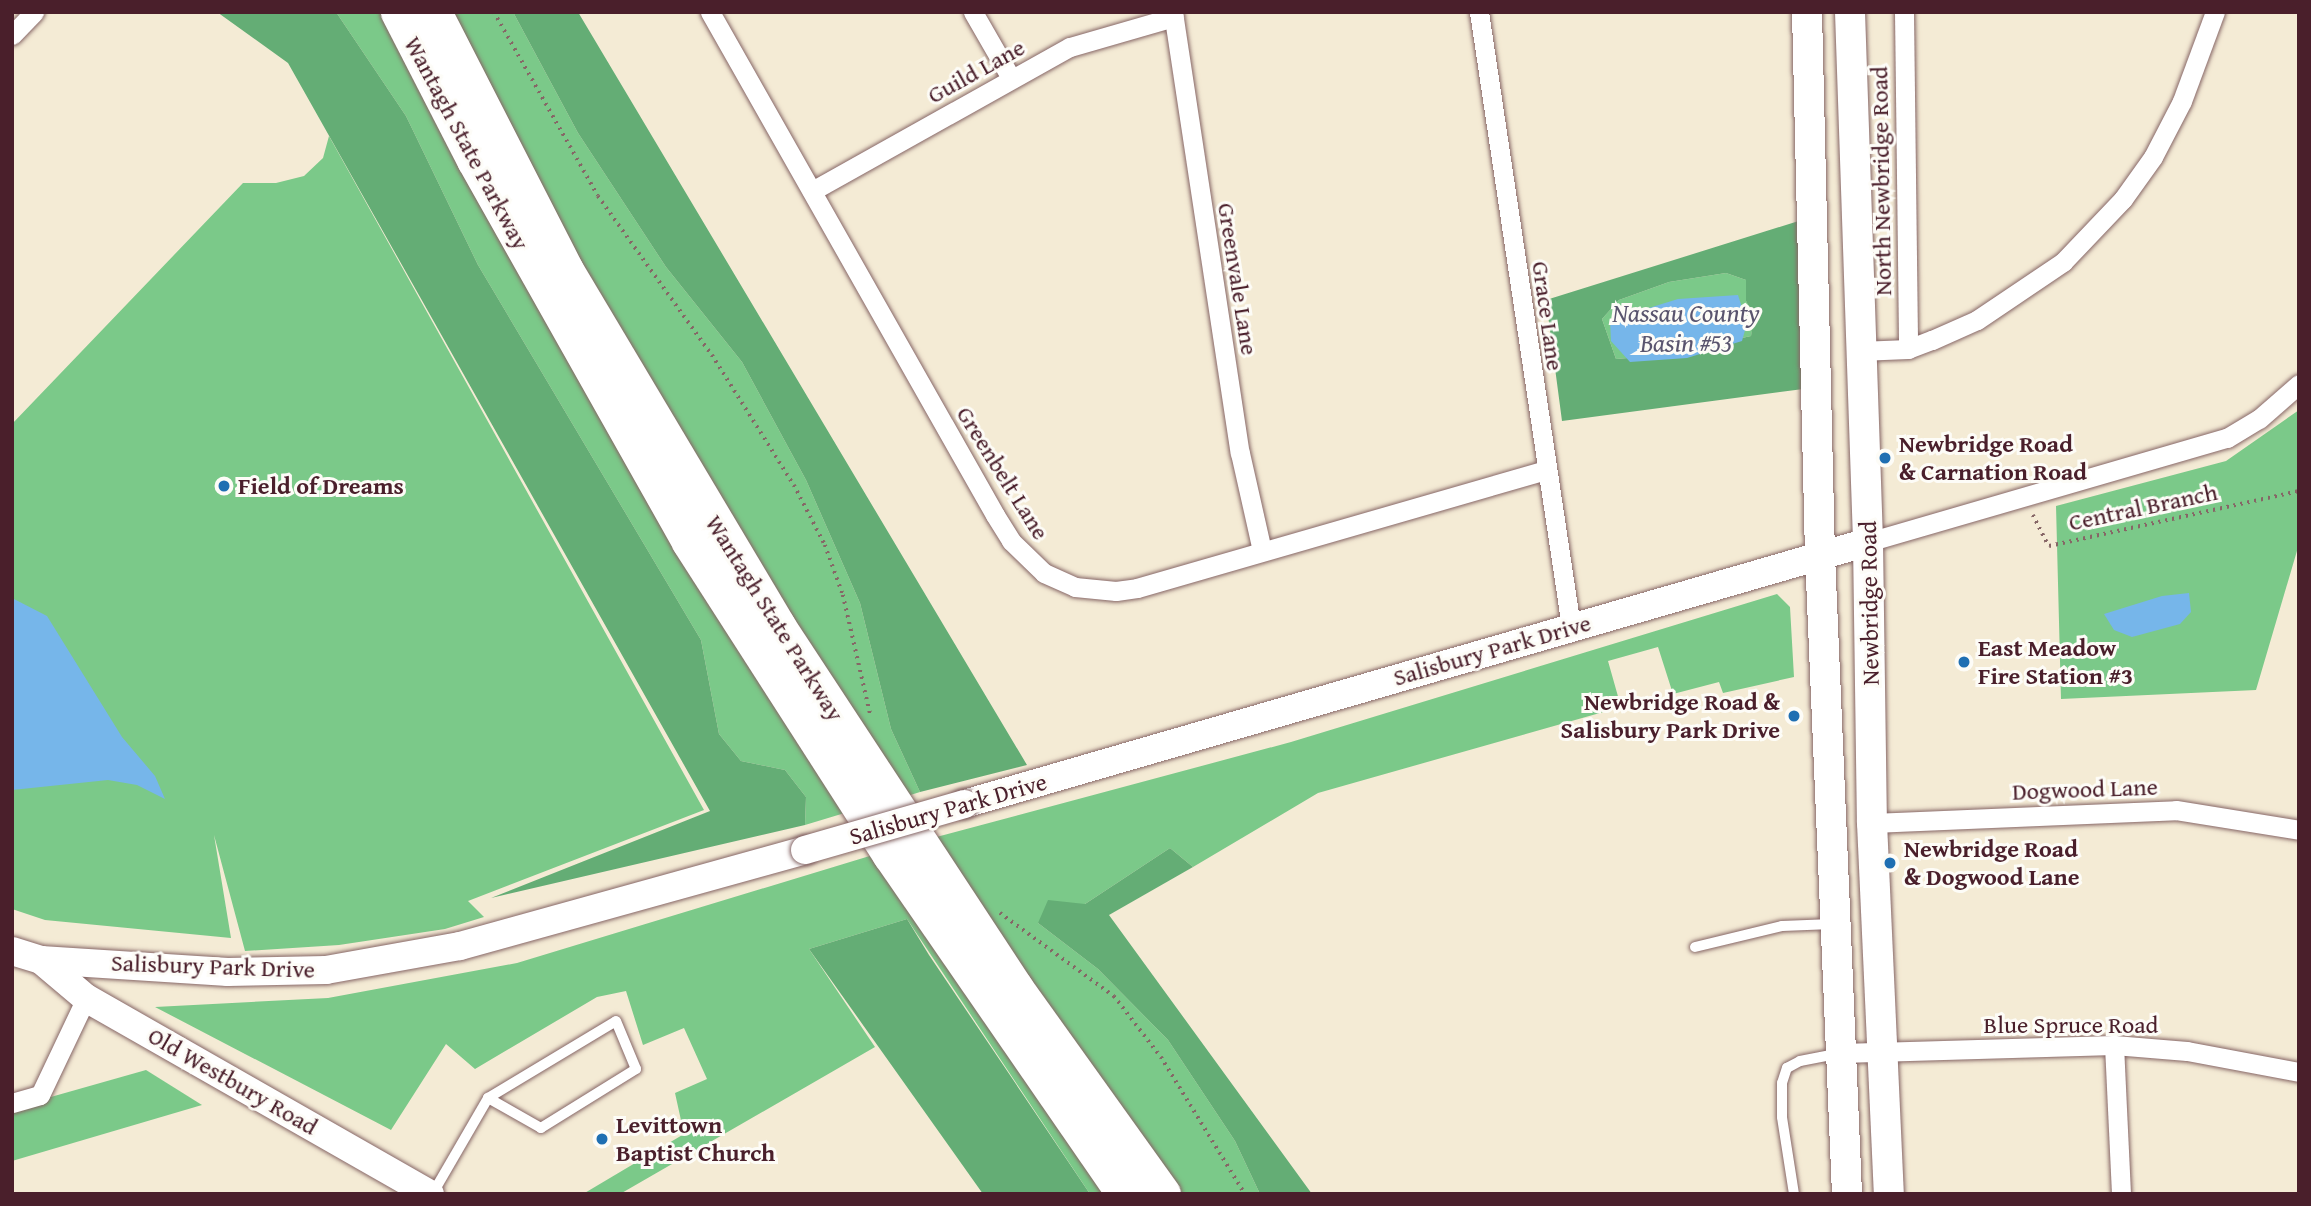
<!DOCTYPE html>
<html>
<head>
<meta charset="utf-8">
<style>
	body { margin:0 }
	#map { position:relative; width:2311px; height:1206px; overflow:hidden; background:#f4ebd5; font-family:"Gentium Book Plus",serif }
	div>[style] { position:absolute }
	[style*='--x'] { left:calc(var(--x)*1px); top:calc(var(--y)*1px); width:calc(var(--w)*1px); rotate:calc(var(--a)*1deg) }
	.green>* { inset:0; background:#7bc989 }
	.forest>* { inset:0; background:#64ad75 }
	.water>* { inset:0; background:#76b6ea }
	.path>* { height:3.5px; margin-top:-1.75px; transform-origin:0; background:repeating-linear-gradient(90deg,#866666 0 2px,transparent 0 7px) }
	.roads { filter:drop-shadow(0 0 2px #866666) drop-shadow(0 0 2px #866666) }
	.lane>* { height:10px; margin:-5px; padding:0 5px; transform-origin:5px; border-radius:5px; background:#fff }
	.street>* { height:19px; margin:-9.5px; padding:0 9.5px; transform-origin:9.5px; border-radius:9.5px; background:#fff }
	.secondary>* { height:28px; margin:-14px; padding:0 14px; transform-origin:14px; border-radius:14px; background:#fff }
	.primary>* { height:30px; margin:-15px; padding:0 15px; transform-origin:15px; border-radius:15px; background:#fff }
	.highway>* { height:35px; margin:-17.5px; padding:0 17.5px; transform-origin:17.5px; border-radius:17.5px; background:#fff }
	.bridges { filter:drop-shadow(0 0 2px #866666) drop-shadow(0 0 2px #866666) }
	.secondary-bridge>* { height:28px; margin:-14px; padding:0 14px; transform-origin:14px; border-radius:14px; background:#fff }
	.dots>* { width:19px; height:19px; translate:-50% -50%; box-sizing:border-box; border:4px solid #fdfcf7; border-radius:50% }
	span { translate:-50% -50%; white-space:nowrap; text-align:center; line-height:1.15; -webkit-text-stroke:6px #fdfcf7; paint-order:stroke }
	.street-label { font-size:24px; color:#4a1f2b }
	.poi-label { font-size:24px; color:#4a1f2b; font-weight:700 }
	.left { translate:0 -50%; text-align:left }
	.right { translate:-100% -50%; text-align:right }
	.water-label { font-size:26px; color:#59546e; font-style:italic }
	.frame { position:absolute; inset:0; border:14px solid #4a1f2b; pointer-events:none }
</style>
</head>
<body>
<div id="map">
	<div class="green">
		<div style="clip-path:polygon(336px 12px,383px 12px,848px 812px,805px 825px,806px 797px,785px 770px,741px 761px,719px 734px,701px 640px,478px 265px,406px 116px)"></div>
		<div style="clip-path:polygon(449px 12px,513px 12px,578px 133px,666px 267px,742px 362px,806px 480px,860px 603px,891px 729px,920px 792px,901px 798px,718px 503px,539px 190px)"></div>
		<div style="clip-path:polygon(329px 136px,704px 810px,468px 901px,484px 917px,445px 929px,339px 945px,245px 951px,214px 835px,231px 938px,45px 920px,12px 909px,12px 424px,243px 183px,276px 183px,304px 176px,323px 158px)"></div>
		<div style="clip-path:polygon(1726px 273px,1746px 280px,1746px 301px,1755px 315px,1751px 336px,1664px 355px,1616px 359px,1602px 319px,1619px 300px,1669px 282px)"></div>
		<div style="clip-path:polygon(2299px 410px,2299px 544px,2256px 690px,2061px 699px,2056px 506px,2226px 461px)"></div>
		<div style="clip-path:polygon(1777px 594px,1790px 607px,1794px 677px,1723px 693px,1719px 682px,1673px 694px,1658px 647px,1608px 661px,1621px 707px,1318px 793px,1193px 867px,1170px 848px,1085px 904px,1038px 923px,1098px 969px,1168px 1040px,1235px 1141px,1260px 1194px,1178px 1194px,929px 839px,1291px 742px)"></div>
		<div style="clip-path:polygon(873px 855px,1108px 1194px,1090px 1194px,907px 919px,809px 949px,875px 1047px,620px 1194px,583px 1194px,684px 1134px,675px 1093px,707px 1079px,684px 1028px,643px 1045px,626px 991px,597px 997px,475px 1069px,446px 1044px,391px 1130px,155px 1007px,328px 998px,517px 963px)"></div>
		<div style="clip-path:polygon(146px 1070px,202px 1105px,12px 1161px,12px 1108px)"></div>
	</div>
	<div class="forest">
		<div style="clip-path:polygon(217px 12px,336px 12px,406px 116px,478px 265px,701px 640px,719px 734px,741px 761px,785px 770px,806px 797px,805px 825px,491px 898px,710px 811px,288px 63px)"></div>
		<div style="clip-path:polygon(513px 12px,578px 12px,1027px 765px,920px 792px,891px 729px,860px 603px,806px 480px,742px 362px,666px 267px,578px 133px)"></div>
		<div style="clip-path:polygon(evenodd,1805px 219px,1811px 388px,1562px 421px,1546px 300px,1805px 219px,1726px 273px,1746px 280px,1746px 301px,1754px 316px,1751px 336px,1664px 355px,1616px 359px,1602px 319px,1619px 300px,1669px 282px,1726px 273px)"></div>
		<div style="clip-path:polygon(1170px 848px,1193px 867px,1109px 915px,1312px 1194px,1260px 1194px,1235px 1141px,1168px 1040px,1098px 969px,1038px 923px,1048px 900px,1085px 904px)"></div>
		<div style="clip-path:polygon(907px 919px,929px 955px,1090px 1194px,983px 1194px,809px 949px)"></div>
	</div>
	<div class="water">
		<div style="clip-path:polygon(1738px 295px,1747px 323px,1742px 341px,1687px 358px,1630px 362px,1611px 341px,1610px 320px,1678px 299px)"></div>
		<div style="clip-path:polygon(2189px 593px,2191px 612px,2180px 624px,2132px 637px,2114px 630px,2104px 614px,2162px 596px)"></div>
		<div style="clip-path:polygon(12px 598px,47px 616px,122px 737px,155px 776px,165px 799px,137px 785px,108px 780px,12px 790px)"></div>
	</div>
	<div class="path">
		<div style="--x:494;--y:12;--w:211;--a:60.5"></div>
		<div style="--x:598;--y:196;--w:196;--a:54.4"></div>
		<div style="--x:712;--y:355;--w:154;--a:57.8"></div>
		<div style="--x:794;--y:485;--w:68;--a:62.7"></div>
		<div style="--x:825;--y:545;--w:53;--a:70.2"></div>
		<div style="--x:843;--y:595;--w:125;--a:77.1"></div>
		<div style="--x:2033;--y:515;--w:35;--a:63"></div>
		<div style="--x:2049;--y:546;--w:256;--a:-12.4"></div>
		<div style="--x:1000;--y:913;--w:141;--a:36.1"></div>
		<div style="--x:1114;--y:996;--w:77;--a:52.4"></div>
		<div style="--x:1161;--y:1057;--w:161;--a:58.5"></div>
	</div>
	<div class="roads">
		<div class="lane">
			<div style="--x:1695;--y:947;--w:89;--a:-13.6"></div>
			<div style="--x:1782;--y:926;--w:50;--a:-2.3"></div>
			<div style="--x:433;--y:1193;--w:110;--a:-59.9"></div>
			<div style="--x:488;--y:1098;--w:149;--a:-31"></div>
			<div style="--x:616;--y:1021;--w:52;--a:67.4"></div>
			<div style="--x:636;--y:1069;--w:112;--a:148.2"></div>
			<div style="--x:541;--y:1128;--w:61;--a:-150.5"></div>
			<div style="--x:1794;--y:1194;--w:78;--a:-98.9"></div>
			<div style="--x:1782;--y:1117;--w:34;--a:-90"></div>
			<div style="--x:1782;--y:1083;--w:16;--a:-72"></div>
			<div style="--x:1787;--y:1068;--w:15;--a:-28"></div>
			<div style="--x:1800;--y:1061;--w:38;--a:-11"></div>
		</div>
		<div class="street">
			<div style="--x:710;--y:12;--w:578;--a:60.46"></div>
			<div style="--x:995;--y:515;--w:31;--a:58"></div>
			<div style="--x:1011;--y:541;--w:46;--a:44.1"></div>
			<div style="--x:1044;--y:573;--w:34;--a:24"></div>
			<div style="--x:1075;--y:587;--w:41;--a:5.6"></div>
			<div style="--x:1116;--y:591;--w:21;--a:-8"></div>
			<div style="--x:1137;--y:588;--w:426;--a:-16.1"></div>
			<div style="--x:973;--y:12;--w:76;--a:60.1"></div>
			<div style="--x:1173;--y:12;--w:446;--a:81.4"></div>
			<div style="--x:1240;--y:453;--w:100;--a:77.3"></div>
			<div style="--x:1479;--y:12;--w:622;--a:81.49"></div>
			<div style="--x:1904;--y:12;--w:337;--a:89.3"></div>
			<div style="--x:12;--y:35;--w:32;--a:-46"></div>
			<div style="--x:812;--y:191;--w:295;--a:-29.2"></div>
			<div style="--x:1070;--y:47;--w:108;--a:-16.1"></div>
			<div style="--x:1859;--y:351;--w:49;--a:-2.3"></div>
			<div style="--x:1908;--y:349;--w:26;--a:-21"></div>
			<div style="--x:1932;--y:340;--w:49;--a:-24"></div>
			<div style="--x:1977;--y:320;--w:104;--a:-34"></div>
			<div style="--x:2063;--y:262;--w:87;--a:-46.4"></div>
			<div style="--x:2123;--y:199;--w:52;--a:-54.5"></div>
			<div style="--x:2153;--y:157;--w:63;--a:-62.6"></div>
			<div style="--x:2182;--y:101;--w:95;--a:-69.7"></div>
			<div style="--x:1868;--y:542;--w:374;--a:-16.2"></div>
			<div style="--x:2227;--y:438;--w:37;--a:-31"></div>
			<div style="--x:2259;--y:419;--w:53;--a:-41.2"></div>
			<div style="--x:1872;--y:823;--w:304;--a:-2.4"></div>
			<div style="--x:2176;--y:810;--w:125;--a:9.2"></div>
			<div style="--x:2114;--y:1045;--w:149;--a:87.3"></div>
			<div style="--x:1841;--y:1053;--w:273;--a:-1.7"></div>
			<div style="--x:2114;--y:1045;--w:73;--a:4.7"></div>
			<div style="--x:2187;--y:1051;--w:114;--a:10.6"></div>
			<div style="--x:12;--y:1103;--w:29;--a:-16"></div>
			<div style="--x:40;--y:1095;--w:107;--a:-64.6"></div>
		</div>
		<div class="secondary">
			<div style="--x:964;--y:804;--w:941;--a:-16.16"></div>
			<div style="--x:12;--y:951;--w:30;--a:17"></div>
			<div style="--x:41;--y:960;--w:187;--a:3.7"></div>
			<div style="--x:228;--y:972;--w:98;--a:-1.2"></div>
			<div style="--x:326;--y:970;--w:136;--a:-10.2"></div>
			<div style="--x:460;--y:946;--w:358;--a:-15.5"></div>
			<div style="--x:41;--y:960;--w:59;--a:40.2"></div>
			<div style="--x:86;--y:998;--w:396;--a:29.7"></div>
		</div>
		<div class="primary">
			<div style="--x:1807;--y:12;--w:543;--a:88.63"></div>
			<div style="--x:1820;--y:555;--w:640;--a:87.58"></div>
			<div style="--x:1850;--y:12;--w:530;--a:88.05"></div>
			<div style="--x:1868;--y:542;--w:281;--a:89.2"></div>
			<div style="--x:1872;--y:823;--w:371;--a:87.4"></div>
		</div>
		<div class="highway">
			<div style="--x:398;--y:12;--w:166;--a:62.8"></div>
			<div style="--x:474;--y:160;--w:438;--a:60.6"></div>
			<div style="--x:689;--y:542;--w:372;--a:57.3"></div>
			<div style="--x:890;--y:855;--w:412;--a:55.4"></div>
			<div style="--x:434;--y:12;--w:290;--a:62.9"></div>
			<div style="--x:566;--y:270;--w:414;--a:59.2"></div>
			<div style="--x:778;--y:626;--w:432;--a:56.7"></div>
			<div style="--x:1015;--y:987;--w:254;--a:54.4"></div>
		</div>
	</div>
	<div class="bridges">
		<div class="secondary-bridge">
			<div style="--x:805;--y:850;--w:166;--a:-16.1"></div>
		</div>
	</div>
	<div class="dots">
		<div style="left:1885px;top:458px;background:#1f6fb2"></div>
		<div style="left:224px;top:486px;background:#1f6fb2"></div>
		<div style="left:1964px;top:662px;background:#1f6fb2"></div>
		<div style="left:1794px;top:716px;background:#1f6fb2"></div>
		<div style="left:1890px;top:863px;background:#1f6fb2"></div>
		<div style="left:602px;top:1139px;background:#1f6fb2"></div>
	</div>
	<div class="street-label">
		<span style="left:976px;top:71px;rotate:-29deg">Guild Lane</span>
		<span style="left:467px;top:143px;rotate:62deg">Wantagh State Parkway</span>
		<span style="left:1881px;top:181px;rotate:-91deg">North Newbridge Road</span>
		<span style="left:1238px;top:279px;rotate:81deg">Greenvale Lane</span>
		<span style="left:1548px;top:316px;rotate:82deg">Grace Lane</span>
		<span style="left:1003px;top:473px;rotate:58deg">Greenbelt Lane</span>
		<span style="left:2143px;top:507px;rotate:-12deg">Central Branch</span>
		<span style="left:1869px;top:603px;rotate:-91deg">Newbridge Road</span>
		<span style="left:775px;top:618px;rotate:58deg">Wantagh State Parkway</span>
		<span style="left:1492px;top:650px;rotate:-16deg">Salisbury Park Drive</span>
		<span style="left:2085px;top:789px;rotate:-2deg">Dogwood Lane</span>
		<span style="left:948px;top:809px;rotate:-16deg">Salisbury Park Drive</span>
		<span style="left:213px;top:966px;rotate:2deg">Salisbury Park Drive</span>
		<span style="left:2071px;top:1025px">Blue Spruce Road</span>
		<span style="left:233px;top:1081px;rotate:30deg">Old Westbury Road</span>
	</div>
	<div class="poi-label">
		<span class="left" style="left:1899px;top:458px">Newbridge Road<br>&amp; Carnation Road</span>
		<span class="left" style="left:238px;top:486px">Field of Dreams</span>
		<span class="left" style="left:1978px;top:662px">East Meadow<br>Fire Station #3</span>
		<span class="right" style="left:1780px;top:716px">Newbridge Road &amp;<br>Salisbury Park Drive</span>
		<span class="left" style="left:1904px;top:863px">Newbridge Road<br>&amp; Dogwood Lane</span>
		<span class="left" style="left:616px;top:1139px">Levittown<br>Baptist Church</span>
	</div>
	<div class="water-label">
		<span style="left:1686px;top:328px">Nassau County<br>Basin #53</span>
	</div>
	<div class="frame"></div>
</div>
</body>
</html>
